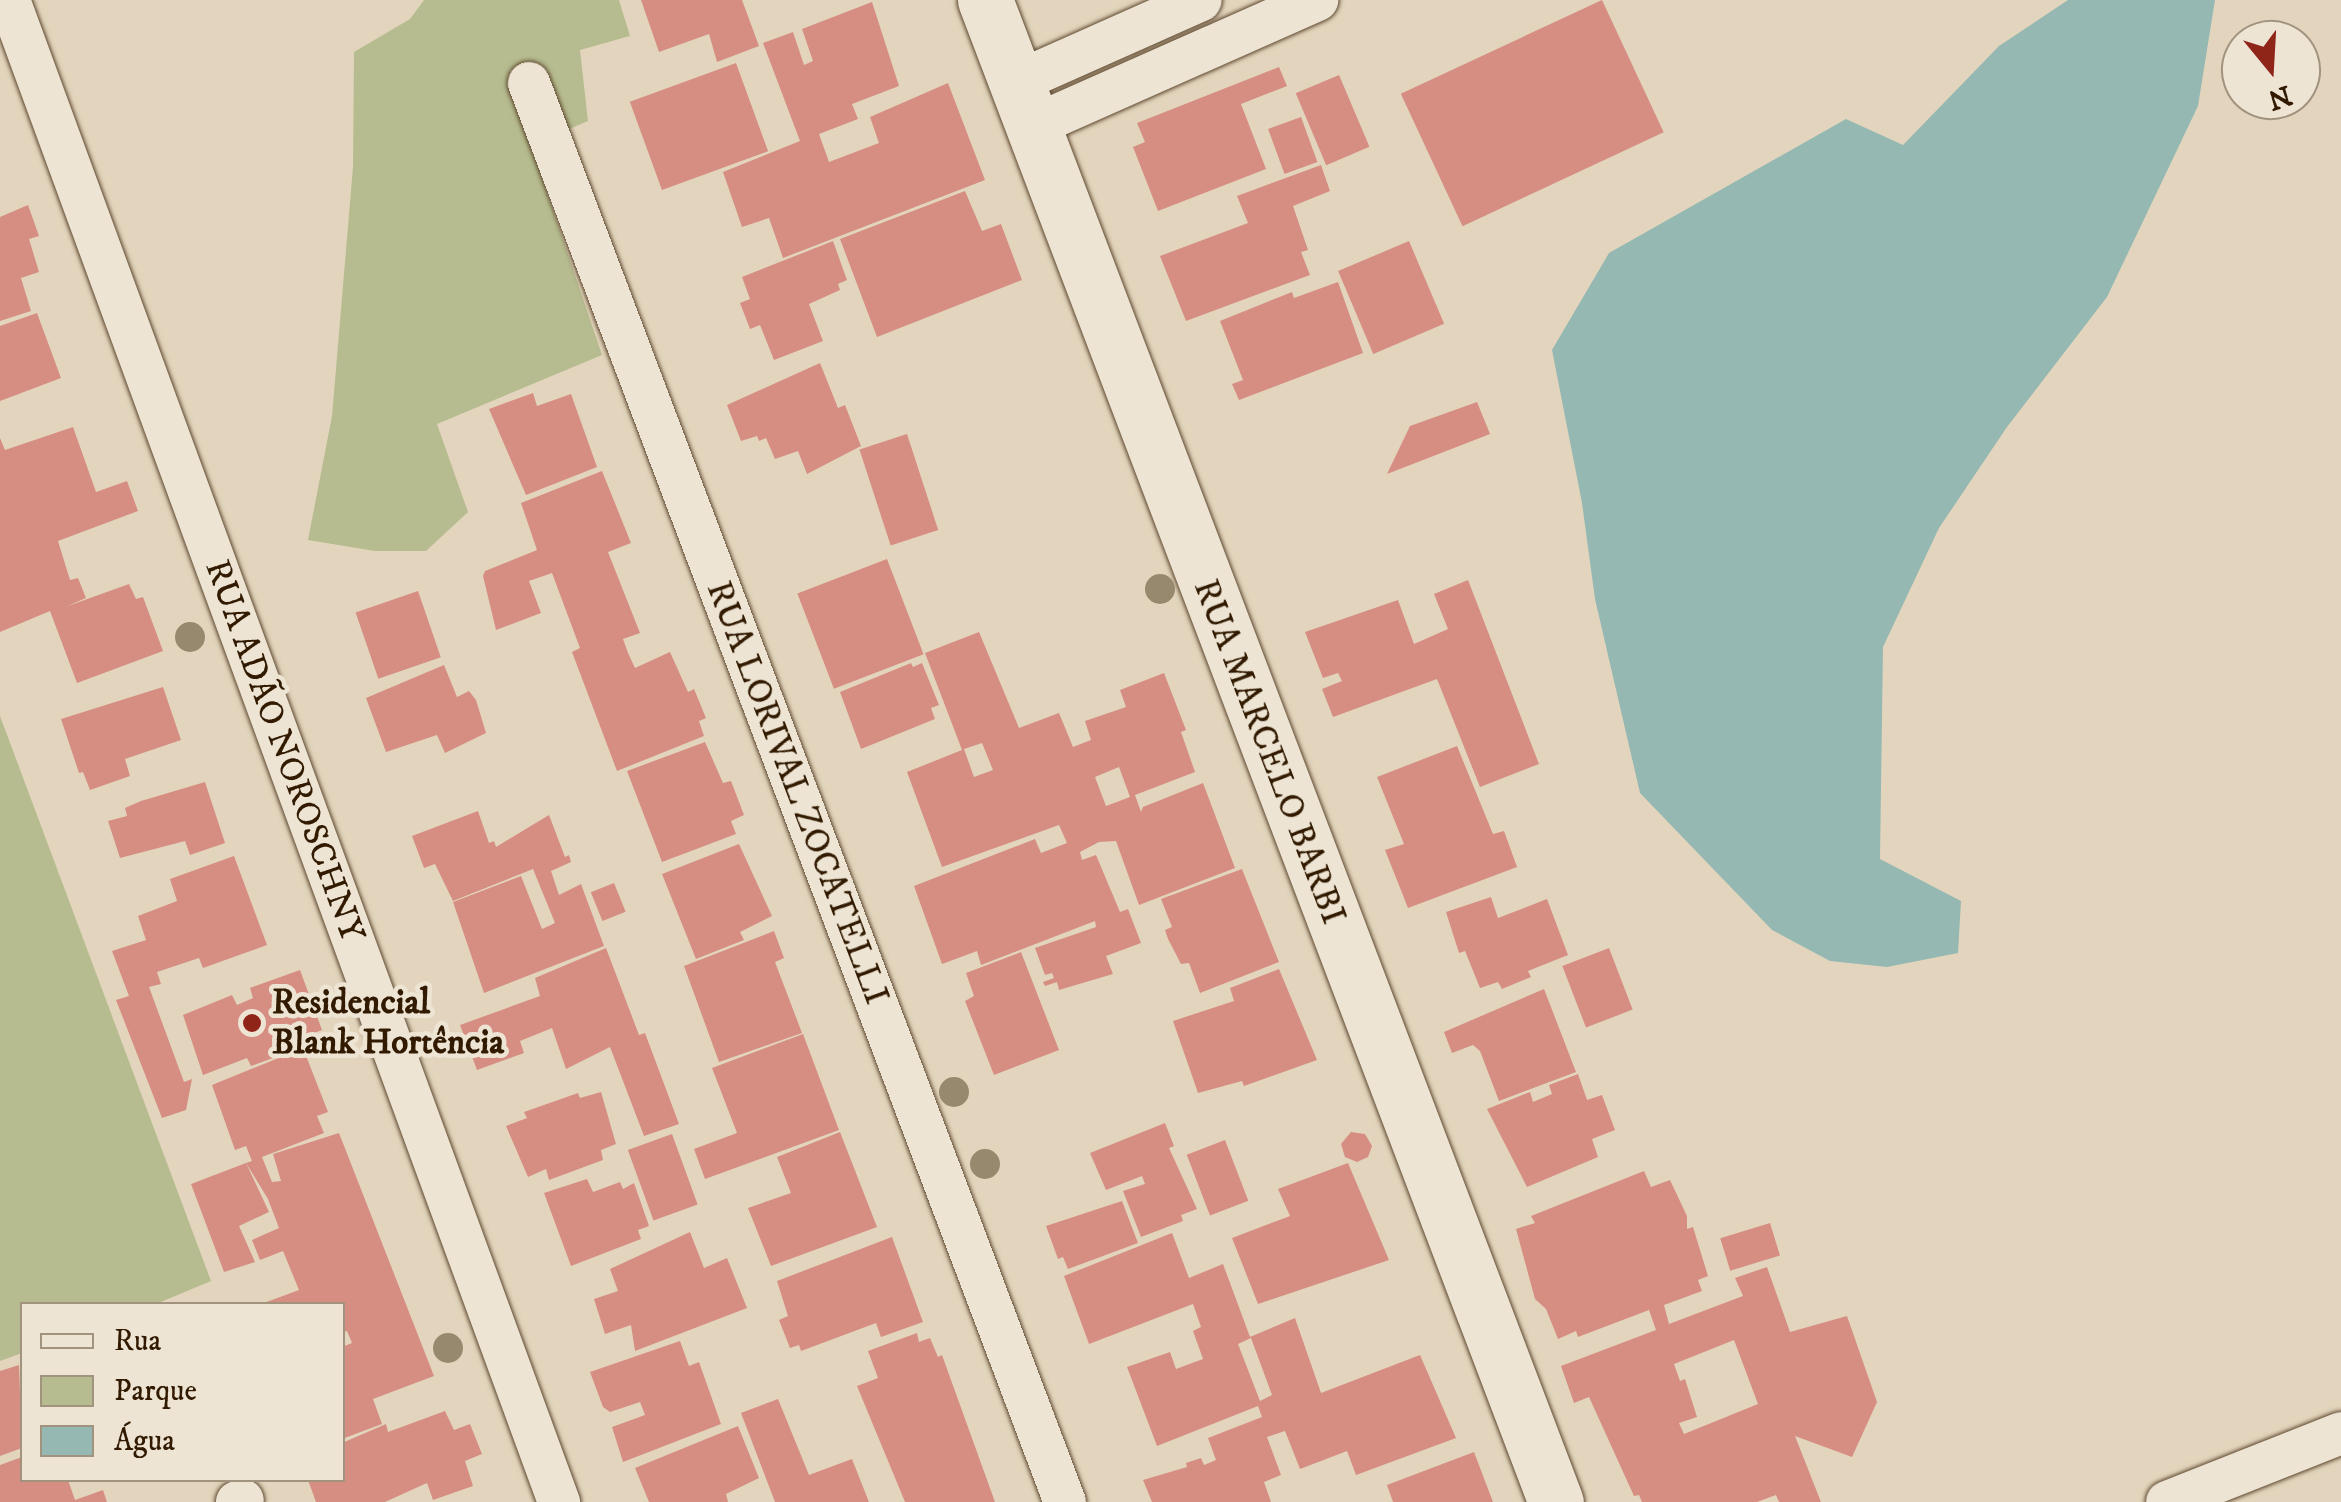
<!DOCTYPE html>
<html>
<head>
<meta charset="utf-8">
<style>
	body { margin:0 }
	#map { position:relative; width:2341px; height:1502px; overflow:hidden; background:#e3d5bd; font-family:"IM FELL DW Pica",serif }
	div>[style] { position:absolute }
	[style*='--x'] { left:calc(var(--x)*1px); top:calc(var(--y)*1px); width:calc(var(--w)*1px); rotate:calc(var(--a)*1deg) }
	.green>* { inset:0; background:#b6bc8f }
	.water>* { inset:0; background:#95b8b2 }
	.building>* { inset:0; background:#d68d82; transform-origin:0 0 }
	.roads { filter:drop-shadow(0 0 2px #5e492f) drop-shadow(0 0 2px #5e492f) }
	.street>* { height:42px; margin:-21px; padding:0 21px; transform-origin:21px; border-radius:21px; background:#ede4d4 }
	.secondary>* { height:55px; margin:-27.5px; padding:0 27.5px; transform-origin:27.5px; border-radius:27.5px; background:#ede4d4 }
	.trees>* { width:30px; height:30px; margin:-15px; border-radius:50%; background:#97896d }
	.dots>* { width:28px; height:28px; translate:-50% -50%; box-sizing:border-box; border:5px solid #ede4d4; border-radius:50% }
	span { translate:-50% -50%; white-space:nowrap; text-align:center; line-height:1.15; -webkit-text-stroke:9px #ede4d4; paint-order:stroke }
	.street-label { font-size:35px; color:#311a00 }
	.poi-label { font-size:35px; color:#311a00; font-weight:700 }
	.left { translate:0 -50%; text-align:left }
	.legend { position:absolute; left:20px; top:1302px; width:325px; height:180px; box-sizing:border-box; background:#ede4d4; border:2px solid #a2937f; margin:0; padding:12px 18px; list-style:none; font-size:30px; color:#311a00 }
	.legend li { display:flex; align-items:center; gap:20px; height:50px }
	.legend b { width:50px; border:2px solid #a2937f }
	.north { position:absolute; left:2221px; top:20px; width:100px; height:100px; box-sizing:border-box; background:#ede4d4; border:2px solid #a2937f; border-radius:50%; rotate:162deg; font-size:28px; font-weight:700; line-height:40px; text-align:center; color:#311a00 }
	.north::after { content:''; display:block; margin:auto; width:35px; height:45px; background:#8f2418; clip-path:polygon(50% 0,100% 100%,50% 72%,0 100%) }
</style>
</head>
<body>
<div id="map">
	<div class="green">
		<div style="clip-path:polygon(424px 0,619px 0,630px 36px,580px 50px,588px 121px,536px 143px,540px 172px,602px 355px,437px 424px,468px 512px,426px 551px,375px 551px,308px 540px,332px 416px,353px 167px,354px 52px,410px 19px)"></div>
		<div style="clip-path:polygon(0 716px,211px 1281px,156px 1304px,22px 1304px,22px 1353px,0 1361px)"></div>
	</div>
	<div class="water">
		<div style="clip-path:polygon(2068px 0,2215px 0,2198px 106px,2107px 297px,2007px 427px,1939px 528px,1883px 647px,1880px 859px,1961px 901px,1958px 953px,1887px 967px,1830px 961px,1772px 930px,1640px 793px,1595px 599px,1582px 503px,1552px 350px,1609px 253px,1846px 119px,1903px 145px,1999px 46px)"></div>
	</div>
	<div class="building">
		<div style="clip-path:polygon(641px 0,742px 0,759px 46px,717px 62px,709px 34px,659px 52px)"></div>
		<div style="left:1602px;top:0;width:146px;height:222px;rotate:65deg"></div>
		<div style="clip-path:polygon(872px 2px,899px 86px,852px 104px,858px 119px,819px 134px,829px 162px,879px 143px,870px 117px,948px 83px,985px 180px,783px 258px,769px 218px,742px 227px,723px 172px,800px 141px,763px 43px,793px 32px,804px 65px,813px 61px,802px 29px)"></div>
		<div style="left:736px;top:63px;width:94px;height:113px;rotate:70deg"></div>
		<div style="clip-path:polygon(1279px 67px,1287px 86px,1241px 104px,1266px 169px,1158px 211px,1133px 147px,1145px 142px,1137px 123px)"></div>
		<div style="left:1339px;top:75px;width:78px;height:47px;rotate:67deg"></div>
		<div style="left:1301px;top:117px;width:48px;height:35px;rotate:70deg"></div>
		<div style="clip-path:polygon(1321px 165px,1330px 191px,1293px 206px,1308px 250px,1301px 252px,1310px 275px,1186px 321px,1160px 256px,1248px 223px,1237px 196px)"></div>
		<div style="clip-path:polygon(965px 191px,982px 231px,1001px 224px,1022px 280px,877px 337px,840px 239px)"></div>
		<div style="clip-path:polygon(28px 205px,39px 236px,29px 239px,39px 272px,21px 278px,31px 311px,0 321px,0 217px)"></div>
		<div style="clip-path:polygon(833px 241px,847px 280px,838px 284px,840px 290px,809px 304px,823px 341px,774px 360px,760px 325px,750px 329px,740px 303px,750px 299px,742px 277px)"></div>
		<div style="left:1409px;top:241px;width:90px;height:77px;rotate:67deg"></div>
		<div style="clip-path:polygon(1338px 282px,1363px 353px,1239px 400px,1232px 384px,1243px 380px,1220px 321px,1292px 292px,1294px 298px)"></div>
		<div style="clip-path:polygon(37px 313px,61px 378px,0 401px,0 326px)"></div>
		<div style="clip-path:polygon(820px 363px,838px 408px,845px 405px,861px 446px,807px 474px,798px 451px,775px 459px,766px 438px,759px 441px,757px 436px,741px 441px,727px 405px)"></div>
		<div style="clip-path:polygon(533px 393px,537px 406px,571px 394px,597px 467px,526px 495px,489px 409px)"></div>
		<div style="clip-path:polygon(1477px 402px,1490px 434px,1387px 474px,1410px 426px)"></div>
		<div style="clip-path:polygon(73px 427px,96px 492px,127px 481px,138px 511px,58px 541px,70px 580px,78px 578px,86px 598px,65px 607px,129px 584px,136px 599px,143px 597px,163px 651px,77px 683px,50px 611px,0 632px,0 438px,5px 450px)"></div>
		<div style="left:907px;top:434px;width:101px;height:50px;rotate:72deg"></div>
		<div style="clip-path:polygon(602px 471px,631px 543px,608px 552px,640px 633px,623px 639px,628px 653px,635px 668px,670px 652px,688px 692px,694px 689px,706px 718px,699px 721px,704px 736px,617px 771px,572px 652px,580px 648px,552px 573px,529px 581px,541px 613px,496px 630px,483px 576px,485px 571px,537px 550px,521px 503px)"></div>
		<div style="left:887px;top:559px;width:102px;height:96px;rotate:69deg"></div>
		<div style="clip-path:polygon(1468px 580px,1539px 764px,1480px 787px,1437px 679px,1333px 717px,1322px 689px,1342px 681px,1338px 673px,1323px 678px,1305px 632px,1398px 600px,1414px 644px,1448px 629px,1434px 594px)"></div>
		<div style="left:418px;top:591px;width:70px;height:66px;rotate:71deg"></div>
		<div style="clip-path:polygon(evenodd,979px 632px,1019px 728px,1059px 713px,1073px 747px,1091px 740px,1085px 721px,1126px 707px,1120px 690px,1164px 673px,1186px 730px,1181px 732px,1195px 772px,1135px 795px,1141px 812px,1143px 807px,1203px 783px,1235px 868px,1139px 905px,1116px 841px,1099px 842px,1080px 852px,1082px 860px,1096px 855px,1120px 912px,1128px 909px,1141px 943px,1106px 956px,1113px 974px,1059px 990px,1057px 982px,1045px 986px,1043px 982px,1054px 978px,1052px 973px,1045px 975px,1035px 948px,1096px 927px,1095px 921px,981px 965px,977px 951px,942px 964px,914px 886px,1035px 839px,1041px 853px,1067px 843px,1059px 825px,942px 867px,907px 772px,962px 750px,925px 653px,979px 632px,982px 743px,993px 770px,974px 777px,964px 749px,982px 743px,979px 632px,1119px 767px,1130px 797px,1106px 806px,1095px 777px,1119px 767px)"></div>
		<div style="clip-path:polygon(911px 663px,913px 667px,922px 663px,939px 705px,931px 708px,935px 719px,861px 749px,840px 692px)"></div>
		<div style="clip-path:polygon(444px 665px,457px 697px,469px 691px,476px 700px,486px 733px,445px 753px,437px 735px,386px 752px,366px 698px)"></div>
		<div style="clip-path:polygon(163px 687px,181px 740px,125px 759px,130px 776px,90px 790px,83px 772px,79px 773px,61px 719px)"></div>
		<div style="clip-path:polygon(705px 742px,723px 783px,731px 781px,744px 815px,731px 821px,736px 834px,662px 862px,627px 771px)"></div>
		<div style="clip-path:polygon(1457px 746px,1493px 834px,1504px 831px,1517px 867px,1408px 908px,1385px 850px,1404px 844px,1377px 777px)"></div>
		<div style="clip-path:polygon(205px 782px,225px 843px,190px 855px,185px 841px,120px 858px,108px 821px,127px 816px,125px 808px,141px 801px)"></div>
		<div style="clip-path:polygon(478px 811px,489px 843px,494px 841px,496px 847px,549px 815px,565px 857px,569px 855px,571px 862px,551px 871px,559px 895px,581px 884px,604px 946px,484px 993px,453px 902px,521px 876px,542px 929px,555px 923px,533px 869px,453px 901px,435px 864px,424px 868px,412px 836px)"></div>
		<div style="clip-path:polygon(739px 844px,772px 916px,740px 932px,744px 940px,696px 959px,662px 874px)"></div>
		<div style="clip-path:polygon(234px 856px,267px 945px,203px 968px,199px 958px,157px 972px,161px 984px,149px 987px,184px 1082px,192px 1079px,186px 1110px,162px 1118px,116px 1000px,129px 996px,112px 951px,146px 940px,138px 916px,177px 901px,170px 879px)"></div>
		<div style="clip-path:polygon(1242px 869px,1279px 962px,1200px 993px,1189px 963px,1181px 964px,1168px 939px,1165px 930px,1172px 927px,1161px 899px)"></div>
		<div style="left:614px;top:883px;width:31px;height:25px;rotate:68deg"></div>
		<div style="clip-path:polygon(1491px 897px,1498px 918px,1547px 899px,1568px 955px,1528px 971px,1531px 977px,1502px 989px,1498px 982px,1480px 988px,1465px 951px,1459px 953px,1446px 912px)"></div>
		<div style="clip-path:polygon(774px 931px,784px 958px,775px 962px,802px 1033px,719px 1062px,684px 966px)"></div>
		<div style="clip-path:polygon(606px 948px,639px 1035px,645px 1033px,679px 1124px,644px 1136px,610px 1047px,566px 1069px,552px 1028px,520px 1041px,524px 1053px,477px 1070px,460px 1025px,540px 996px,535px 978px)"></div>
		<div style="left:1609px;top:948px;width:66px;height:50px;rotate:69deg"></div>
		<div style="clip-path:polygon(1021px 952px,1059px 1050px,994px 1075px,965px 1001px,974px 996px,966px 973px)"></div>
		<div style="clip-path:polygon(1279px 969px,1317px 1060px,1244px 1086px,1242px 1081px,1198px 1093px,1173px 1021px,1234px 1001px,1230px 988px)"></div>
		<div style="clip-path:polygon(300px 970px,322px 1030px,270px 1050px,273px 1058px,251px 1066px,247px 1058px,203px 1075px,183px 1015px,232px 995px,237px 1005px,253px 998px,250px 988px)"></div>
		<div style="clip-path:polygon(1544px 989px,1576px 1072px,1499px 1101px,1480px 1051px,1473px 1045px,1452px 1053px,1444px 1032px)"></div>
		<div style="clip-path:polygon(803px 1034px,839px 1130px,705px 1179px,694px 1149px,737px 1133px,712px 1068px)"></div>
		<div style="clip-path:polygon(303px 1048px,328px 1112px,317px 1116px,324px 1133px,262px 1157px,272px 1182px,281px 1181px,273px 1154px,339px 1133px,434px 1376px,373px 1399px,382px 1424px,342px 1439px,342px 1347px,352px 1343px,347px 1331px,342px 1332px,342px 1304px,261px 1304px,299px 1290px,283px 1251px,260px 1260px,252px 1240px,279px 1228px,268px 1199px,246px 1163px,269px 1212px,239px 1226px,255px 1262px,224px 1272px,191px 1184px,246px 1163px,252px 1161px,246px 1146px,235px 1150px,212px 1085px)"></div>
		<div style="clip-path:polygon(1578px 1074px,1587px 1100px,1602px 1095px,1615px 1130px,1592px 1139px,1598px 1157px,1527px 1187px,1487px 1109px,1530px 1092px,1533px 1102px,1552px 1094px,1549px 1085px)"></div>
		<div style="clip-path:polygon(601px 1092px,616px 1144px,601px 1150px,603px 1160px,549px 1180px,546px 1169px,528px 1177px,506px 1126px,527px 1118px,524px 1112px,578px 1093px,580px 1098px)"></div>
		<div style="clip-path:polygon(1165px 1123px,1174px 1146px,1169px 1148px,1197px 1209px,1181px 1215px,1183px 1221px,1141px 1237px,1123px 1191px,1145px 1184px,1142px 1176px,1106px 1190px,1090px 1153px)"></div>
		<div style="clip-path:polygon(840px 1132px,877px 1227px,771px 1266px,748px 1208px,791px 1193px,777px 1157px)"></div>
		<div style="clip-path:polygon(1351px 1132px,1365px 1134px,1372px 1146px,1368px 1157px,1357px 1162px,1345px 1157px,1341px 1144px)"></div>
		<div style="left:672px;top:1134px;width:75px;height:47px;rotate:70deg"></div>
		<div style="left:1225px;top:1140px;width:65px;height:41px;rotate:69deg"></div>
		<div style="clip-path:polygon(1348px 1163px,1389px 1260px,1258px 1304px,1232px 1238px,1290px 1216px,1278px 1189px)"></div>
		<div style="clip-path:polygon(evenodd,1644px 1171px,1651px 1187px,1670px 1180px,1687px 1216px,1687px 1229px,1693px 1227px,1708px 1276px,1698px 1280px,1702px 1291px,1664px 1305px,1669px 1324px,1743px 1296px,1735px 1278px,1767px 1267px,1790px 1332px,1847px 1316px,1877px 1402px,1852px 1457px,1795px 1436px,1821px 1502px,1779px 1502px,1776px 1495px,1757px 1502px,1642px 1502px,1639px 1495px,1634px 1496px,1589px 1397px,1574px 1403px,1561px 1366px,1656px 1330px,1649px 1310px,1578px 1337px,1576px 1331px,1558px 1339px,1546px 1309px,1535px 1299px,1516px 1229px,1535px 1223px,1531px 1216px,1644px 1171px,1734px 1340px,1758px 1404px,1684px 1434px,1679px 1423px,1697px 1417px,1685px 1379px,1680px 1381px,1674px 1364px,1734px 1340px)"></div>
		<div style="clip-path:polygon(587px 1179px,593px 1192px,620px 1182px,623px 1189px,634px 1183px,649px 1226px,638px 1230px,641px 1239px,571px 1266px,544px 1193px)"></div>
		<div style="clip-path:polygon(1122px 1201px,1138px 1243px,1068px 1269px,1063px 1257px,1058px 1259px,1046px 1226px)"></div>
		<div style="left:1770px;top:1223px;width:34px;height:52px;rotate:73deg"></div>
		<div style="clip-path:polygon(690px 1232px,704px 1268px,727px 1258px,747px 1308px,635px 1351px,631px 1325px,605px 1334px,594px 1299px,618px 1291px,610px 1269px)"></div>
		<div style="clip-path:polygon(evenodd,1172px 1233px,1189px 1278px,1223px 1264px,1250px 1337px,1295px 1318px,1321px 1393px,1420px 1355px,1456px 1438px,1356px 1475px,1347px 1451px,1300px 1469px,1285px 1431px,1267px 1437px,1281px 1475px,1264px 1482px,1271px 1502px,1152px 1502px,1143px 1480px,1187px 1467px,1186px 1463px,1201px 1458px,1204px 1465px,1216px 1460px,1208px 1438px,1262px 1417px,1258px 1406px,1157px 1446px,1127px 1367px,1170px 1352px,1176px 1369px,1203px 1359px,1193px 1331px,1201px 1327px,1193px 1304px,1089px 1344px,1064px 1276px,1172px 1233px,1251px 1338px,1272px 1395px,1260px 1401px,1238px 1344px,1251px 1338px)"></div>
		<div style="clip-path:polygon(892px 1237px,923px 1322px,881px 1337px,876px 1323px,801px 1351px,799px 1345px,790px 1348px,779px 1320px,788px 1316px,777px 1281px)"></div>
		<div style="clip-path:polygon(917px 1333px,919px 1342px,930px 1338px,938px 1357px,942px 1355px,995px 1502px,905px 1502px,857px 1386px,878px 1378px,868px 1351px)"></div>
		<div style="clip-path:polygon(680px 1341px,689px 1366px,699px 1362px,721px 1424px,623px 1462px,612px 1427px,645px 1415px,640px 1402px,610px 1412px,603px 1407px,590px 1372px)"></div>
		<div style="clip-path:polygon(19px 1365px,22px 1448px,0 1456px,0 1371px)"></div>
		<div style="clip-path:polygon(778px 1399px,809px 1475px,852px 1459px,869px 1502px,775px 1502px,741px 1413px)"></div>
		<div style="clip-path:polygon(445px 1411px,454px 1430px,470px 1424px,482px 1454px,465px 1461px,473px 1486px,433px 1500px,427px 1483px,385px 1502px,316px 1502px,308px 1480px,342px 1480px,342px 1443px,386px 1424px,388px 1432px)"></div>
		<div style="clip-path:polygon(738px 1426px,759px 1478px,726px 1494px,728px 1502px,649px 1502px,635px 1468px)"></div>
		<div style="clip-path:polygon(1474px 1452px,1493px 1502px,1393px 1502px,1387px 1485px)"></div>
		<div style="clip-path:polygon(22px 1457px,22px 1480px,68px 1480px,75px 1500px,103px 1490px,107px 1502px,0 1502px,0 1465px)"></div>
	</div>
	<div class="roads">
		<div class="street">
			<div style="--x:9;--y:0;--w:1600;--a:69.89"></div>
			<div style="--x:1017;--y:82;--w:201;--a:-24"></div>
			<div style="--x:529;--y:83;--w:1517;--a:69.31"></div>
			<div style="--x:1033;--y:126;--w:311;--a:-23.9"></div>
			<div style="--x:237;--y:1502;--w:6;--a:-18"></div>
			<div style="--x:2167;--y:1502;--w:187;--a:-21.6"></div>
		</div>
		<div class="secondary">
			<div style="--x:985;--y:0;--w:1607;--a:69.19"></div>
		</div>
	</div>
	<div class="trees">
		<div style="left:1160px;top:589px"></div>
		<div style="left:190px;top:637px"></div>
		<div style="left:954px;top:1092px"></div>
		<div style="left:985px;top:1164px"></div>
		<div style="left:448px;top:1348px"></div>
	</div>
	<div class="dots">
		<div style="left:252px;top:1023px;background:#8f2418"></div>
	</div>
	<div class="street-label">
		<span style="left:284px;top:751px;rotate:70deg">RUA ADÃO NOROSCHNY</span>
		<span style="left:1269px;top:752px;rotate:69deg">RUA MARCELO BARBI</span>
		<span style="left:797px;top:793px;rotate:69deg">RUA LORIVAL ZOCATELLI</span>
	</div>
	<div class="poi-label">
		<span class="left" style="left:272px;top:1023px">Residencial<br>Blank Hortência</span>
	</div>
	<ul class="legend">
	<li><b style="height:12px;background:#ede4d4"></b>Rua</li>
	<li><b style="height:28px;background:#b6bc8f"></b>Parque</li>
	<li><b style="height:28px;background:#95b8b2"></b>Água</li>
	</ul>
	<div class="north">N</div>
</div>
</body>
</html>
